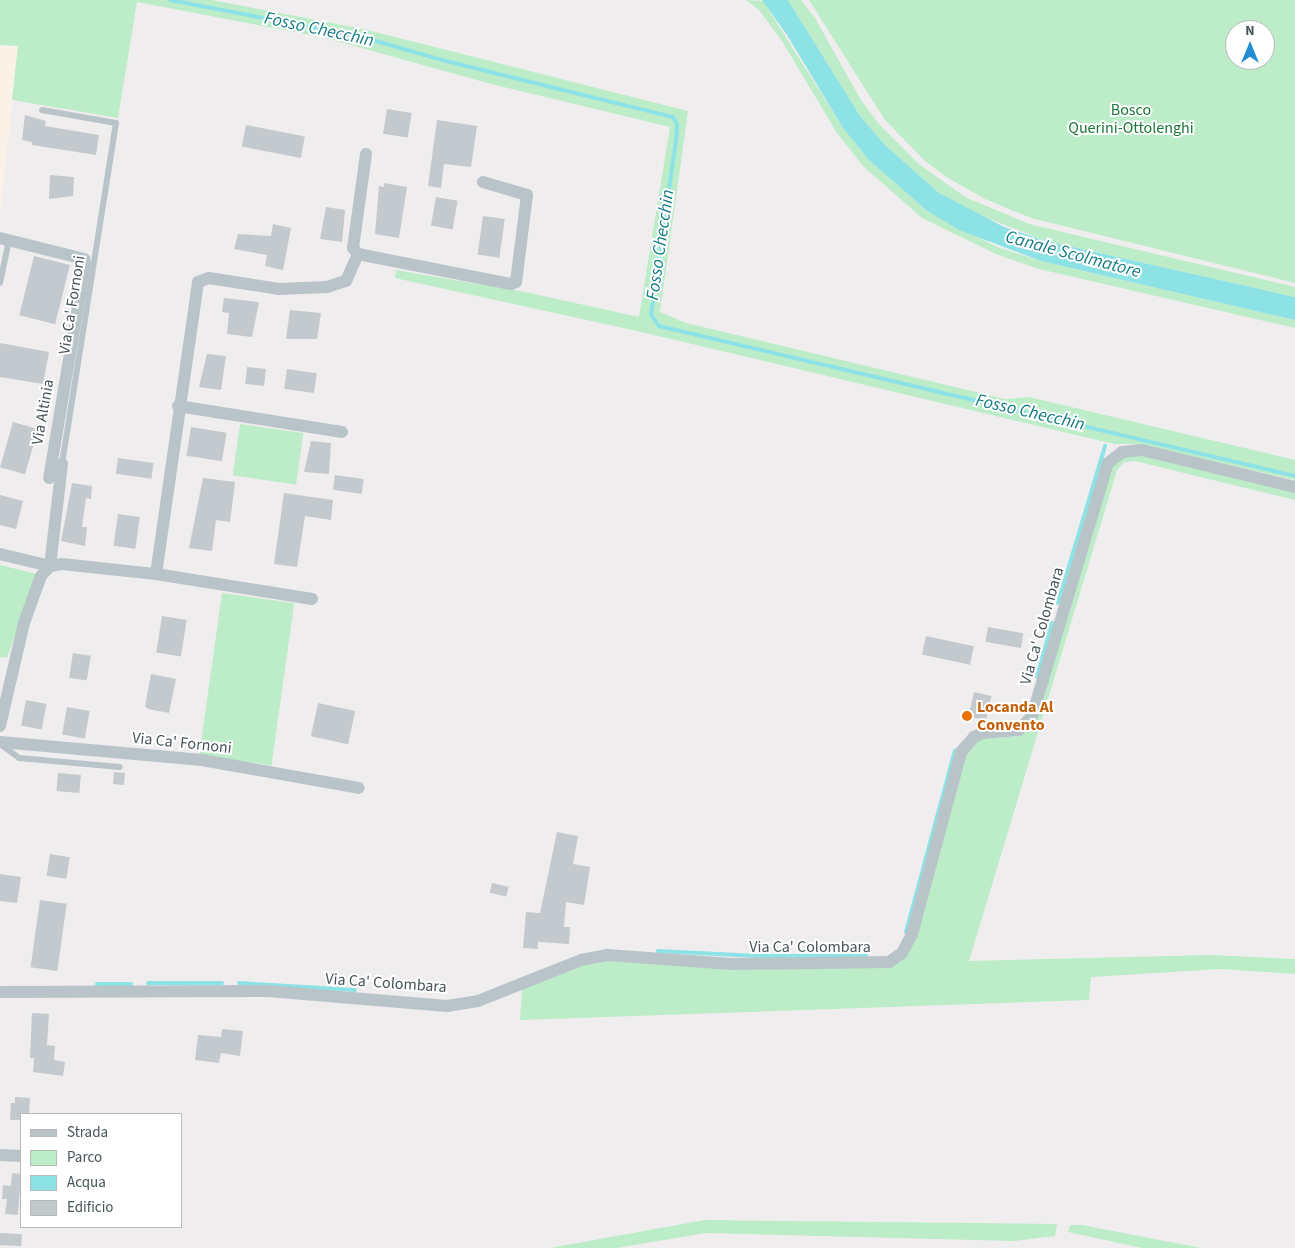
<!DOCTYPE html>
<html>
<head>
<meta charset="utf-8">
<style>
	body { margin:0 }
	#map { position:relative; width:1295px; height:1248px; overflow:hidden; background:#f0edee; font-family:"Source Sans 3",sans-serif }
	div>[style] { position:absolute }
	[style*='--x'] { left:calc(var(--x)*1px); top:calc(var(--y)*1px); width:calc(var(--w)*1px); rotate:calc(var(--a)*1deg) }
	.commercial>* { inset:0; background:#faf1e7 }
	.green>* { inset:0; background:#bdecc8; transform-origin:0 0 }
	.water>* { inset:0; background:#8de2e6 }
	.stream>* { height:4px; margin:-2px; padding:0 2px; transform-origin:2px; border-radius:2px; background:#8de2e6 }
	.building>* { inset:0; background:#c4c9cd; transform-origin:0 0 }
	.service>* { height:6px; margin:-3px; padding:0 3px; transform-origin:3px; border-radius:3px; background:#b9c4c9 }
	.minor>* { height:12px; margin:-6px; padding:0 6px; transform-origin:6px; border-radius:6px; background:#b9c4c9 }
	.dots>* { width:14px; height:14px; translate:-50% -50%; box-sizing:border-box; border:2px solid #fff; border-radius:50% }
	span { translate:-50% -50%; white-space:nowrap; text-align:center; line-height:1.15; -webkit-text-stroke:4px #fff; paint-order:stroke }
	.park-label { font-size:16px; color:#1c763a }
	.street-label { font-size:16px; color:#475459 }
	.food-label { font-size:16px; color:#c56008; font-weight:700 }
	.left { translate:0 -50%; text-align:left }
	.water-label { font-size:18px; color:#137d83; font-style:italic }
	.legend { position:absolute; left:20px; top:1113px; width:162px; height:115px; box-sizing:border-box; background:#fff; border:1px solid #b5bbbd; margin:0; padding:6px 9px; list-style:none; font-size:15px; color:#475459 }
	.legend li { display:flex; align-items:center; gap:10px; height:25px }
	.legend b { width:25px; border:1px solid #b5bbbd }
	.north { position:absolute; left:1225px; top:20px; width:50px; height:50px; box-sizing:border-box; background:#fff; border:1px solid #b5bbbd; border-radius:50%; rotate:0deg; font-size:14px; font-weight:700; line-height:20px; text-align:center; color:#475459 }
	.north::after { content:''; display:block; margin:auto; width:18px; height:22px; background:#238dd4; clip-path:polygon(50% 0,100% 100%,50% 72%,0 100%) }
</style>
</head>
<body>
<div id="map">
	<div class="commercial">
		<div style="clip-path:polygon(0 45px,18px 46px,0 215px)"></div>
	</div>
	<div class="green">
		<div style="clip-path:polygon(0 0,212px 0,363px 29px,688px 111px,660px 312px,686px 323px,1005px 399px,1029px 397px,1295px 460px,1295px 480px,1137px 444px,1114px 444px,637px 331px,395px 278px,396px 270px,525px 292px,639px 317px,670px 127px,491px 84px,326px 38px,137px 2px,118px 118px,12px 100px,18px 46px,0 45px)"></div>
		<div style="clip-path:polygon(746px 0,763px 1px,843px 128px,869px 160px,926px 210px,997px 247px,1041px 261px,1295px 320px,1295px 328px,1039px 269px,996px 254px,922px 218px,863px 166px,837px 133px,782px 41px,759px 10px)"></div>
		<div style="clip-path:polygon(788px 0,801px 0,815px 18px,861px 100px,879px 124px,920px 165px,965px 197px,1029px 224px,1295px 287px,1295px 297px,1046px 241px,969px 211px,939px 193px,885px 145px,860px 116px)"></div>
		<div style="clip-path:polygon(evenodd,809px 0,1295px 0,1295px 283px,1031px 218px,985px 199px,948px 178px,925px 161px,885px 120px,809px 0,1235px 30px,1265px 30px,1265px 60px,1235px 60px,1235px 30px)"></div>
		<div style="left:240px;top:424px;width:64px;height:52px;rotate:8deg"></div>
		<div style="clip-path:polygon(1139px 454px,1295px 491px,1295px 500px,1135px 461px,1124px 462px,1117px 470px,969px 961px,1212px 955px,1295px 959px,1295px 974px,1221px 969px,1091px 977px,1089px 1000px,520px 1020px,522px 988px,596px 961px,893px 965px,900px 962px,906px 956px,966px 750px,981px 739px,1020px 736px,1032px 728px,1106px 475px,1116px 460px)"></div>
		<div style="clip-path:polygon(0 565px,37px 574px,7px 658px,0 657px)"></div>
		<div style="left:222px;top:593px;width:73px;height:164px;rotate:8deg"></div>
		<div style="clip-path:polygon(705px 1220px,1057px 1224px,1055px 1236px,1013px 1241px,706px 1233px,616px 1248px,550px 1248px)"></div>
		<div style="clip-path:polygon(1070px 1225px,1082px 1225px,1201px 1248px,1142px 1248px,1068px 1232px)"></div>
	</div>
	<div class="water">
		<div style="clip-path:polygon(762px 0,788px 0,860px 116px,885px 145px,939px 193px,1004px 227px,1046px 241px,1295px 297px,1295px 320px,1041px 261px,959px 230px,926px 210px,869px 160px,843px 128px,787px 35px)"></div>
	</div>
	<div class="stream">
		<div style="--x:170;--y:0;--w:196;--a:10.9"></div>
		<div style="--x:362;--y:37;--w:83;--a:16"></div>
		<div style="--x:442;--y:60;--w:238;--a:13.9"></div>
		<div style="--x:673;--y:117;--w:9;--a:63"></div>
		<div style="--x:677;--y:125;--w:15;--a:94"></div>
		<div style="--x:676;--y:140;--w:177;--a:98.1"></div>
		<div style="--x:651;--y:315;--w:14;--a:54"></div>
		<div style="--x:659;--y:326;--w:653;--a:13.27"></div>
		<div style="--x:1058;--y:603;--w:164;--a:-73.3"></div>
		<div style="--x:1037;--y:677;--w:56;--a:-74.5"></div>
		<div style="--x:906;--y:932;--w:188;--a:-74.9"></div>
		<div style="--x:658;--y:951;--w:100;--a:2.9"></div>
		<div style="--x:758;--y:956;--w:108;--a:0"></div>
		<div style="--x:148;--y:983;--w:74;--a:0"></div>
		<div style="--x:239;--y:983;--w:116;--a:3.5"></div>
		<div style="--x:97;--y:984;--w:34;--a:0"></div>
	</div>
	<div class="building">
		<div style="left:387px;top:109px;width:25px;height:25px;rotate:9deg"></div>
		<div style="clip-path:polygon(25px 115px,46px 121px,45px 126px,99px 135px,96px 155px,32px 145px,32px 142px,22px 140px)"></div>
		<div style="clip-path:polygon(437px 120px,477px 126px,471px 167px,444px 164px,441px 188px,428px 186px)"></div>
		<div style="left:246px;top:125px;width:60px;height:22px;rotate:11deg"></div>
		<div style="clip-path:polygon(50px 175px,74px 177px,73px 196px,49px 199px)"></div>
		<div style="clip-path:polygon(384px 183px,407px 187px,399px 238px,375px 234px,379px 186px,384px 187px)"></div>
		<div style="left:436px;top:197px;width:22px;height:29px;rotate:10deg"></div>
		<div style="clip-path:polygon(326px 207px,345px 210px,342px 242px,320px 239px)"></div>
		<div style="left:483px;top:216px;width:22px;height:39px;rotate:8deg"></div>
		<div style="clip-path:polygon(273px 224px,291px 228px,283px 270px,265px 266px,267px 255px,234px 249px,238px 234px,271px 236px)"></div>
		<div style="left:34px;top:256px;width:37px;height:61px;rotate:14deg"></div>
		<div style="clip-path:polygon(224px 298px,259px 302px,252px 337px,227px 334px,229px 313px,222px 312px)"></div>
		<div style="clip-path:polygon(290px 310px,321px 313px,317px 339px,286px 339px)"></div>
		<div style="clip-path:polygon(0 343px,49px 352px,43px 384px,0 377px)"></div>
		<div style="clip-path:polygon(207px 354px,226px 356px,221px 390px,199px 387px)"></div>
		<div style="left:247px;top:367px;width:19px;height:17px;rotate:6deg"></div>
		<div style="left:287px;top:369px;width:30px;height:20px;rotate:8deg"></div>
		<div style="left:13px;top:422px;width:26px;height:47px;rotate:16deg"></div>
		<div style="left:191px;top:427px;width:36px;height:29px;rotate:9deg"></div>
		<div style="clip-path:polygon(311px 441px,331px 443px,329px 474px,304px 472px)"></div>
		<div style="left:118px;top:458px;width:36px;height:16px;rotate:8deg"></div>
		<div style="left:335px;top:475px;width:29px;height:15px;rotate:8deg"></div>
		<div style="clip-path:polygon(203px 478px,235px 482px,230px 522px,216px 520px,212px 551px,189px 548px)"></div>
		<div style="clip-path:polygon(72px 483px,92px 486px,91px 499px,86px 498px,82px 527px,87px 527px,85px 546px,61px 541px)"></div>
		<div style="clip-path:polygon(284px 493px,333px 500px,331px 520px,305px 516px,297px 567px,274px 564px)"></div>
		<div style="clip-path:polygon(0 495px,23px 501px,16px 529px,0 525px)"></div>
		<div style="left:118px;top:514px;width:22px;height:32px;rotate:8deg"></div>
		<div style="left:162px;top:616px;width:25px;height:37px;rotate:9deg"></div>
		<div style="left:988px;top:627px;width:36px;height:15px;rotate:10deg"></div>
		<div style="left:926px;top:636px;width:49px;height:19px;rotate:12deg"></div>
		<div style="left:73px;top:653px;width:18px;height:25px;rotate:9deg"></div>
		<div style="clip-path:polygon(151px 674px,176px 679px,169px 713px,148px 709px,145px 706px)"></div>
		<div style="left:974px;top:692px;width:18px;height:25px;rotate:13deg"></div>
		<div style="left:26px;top:700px;width:21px;height:26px;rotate:11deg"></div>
		<div style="left:318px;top:703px;width:38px;height:34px;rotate:12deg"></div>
		<div style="left:67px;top:707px;width:23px;height:28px;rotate:10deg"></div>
		<div style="left:114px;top:772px;width:11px;height:12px;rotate:5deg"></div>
		<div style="left:58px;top:773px;width:23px;height:18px;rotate:5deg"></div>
		<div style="clip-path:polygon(557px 832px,578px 836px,573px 864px,590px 867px,584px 905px,566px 902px,564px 927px,570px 927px,569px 944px,538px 942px,538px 949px,523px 948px,526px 912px,540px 913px)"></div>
		<div style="left:50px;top:854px;width:20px;height:22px;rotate:9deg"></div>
		<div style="clip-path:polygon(0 874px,21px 877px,17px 903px,0 901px)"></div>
		<div style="left:492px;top:883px;width:17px;height:10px;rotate:13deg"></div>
		<div style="left:40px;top:900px;width:27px;height:68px;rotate:8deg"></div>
		<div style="clip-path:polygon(32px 1013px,49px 1014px,47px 1045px,55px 1046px,54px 1060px,65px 1062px,63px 1076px,33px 1072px,34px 1058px,30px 1058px)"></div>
		<div style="clip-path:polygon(222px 1029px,243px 1031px,240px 1056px,221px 1053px,219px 1063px,195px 1060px,198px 1035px,221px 1037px)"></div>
		<div style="clip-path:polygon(15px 1097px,30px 1098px,29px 1114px,21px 1114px,21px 1120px,10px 1120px,11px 1103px,15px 1103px)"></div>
		<div style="clip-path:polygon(12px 1173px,21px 1174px,18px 1215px,5px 1214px,7px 1199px,2px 1199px,3px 1185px,11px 1186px)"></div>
		<div style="left:0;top:1233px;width:22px;height:12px;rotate:3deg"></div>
	</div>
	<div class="service">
		<div style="--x:42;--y:110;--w:75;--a:10"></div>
		<div style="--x:116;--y:123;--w:345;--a:99"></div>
		<div style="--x:0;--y:283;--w:44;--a:-78.2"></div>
		<div style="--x:0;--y:744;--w:24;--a:36"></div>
		<div style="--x:19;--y:758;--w:101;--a:5.1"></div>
	</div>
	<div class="minor">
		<div style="--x:0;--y:238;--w:87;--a:14"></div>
		<div style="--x:84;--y:259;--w:5;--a:79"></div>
		<div style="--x:85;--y:264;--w:217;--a:99.5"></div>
		<div style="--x:358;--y:254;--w:8;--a:-130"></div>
		<div style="--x:353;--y:248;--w:95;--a:-82.1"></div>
		<div style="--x:178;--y:406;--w:166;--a:9"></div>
		<div style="--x:0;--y:554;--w:51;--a:13.5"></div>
		<div style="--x:50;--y:566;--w:103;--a:-83.3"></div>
		<div style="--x:156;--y:574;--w:295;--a:-81.8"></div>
		<div style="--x:198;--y:282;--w:12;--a:-20"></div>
		<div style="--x:209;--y:278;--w:71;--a:8.9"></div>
		<div style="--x:279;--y:289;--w:48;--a:-2.4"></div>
		<div style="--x:327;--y:287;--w:20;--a:-18"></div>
		<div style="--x:346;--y:281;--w:30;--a:-66"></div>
		<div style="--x:358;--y:254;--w:156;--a:11.1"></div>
		<div style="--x:511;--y:284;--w:5;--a:-22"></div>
		<div style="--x:516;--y:282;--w:88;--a:-82.8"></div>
		<div style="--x:527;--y:195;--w:46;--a:-163.5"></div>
		<div style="--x:0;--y:726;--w:106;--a:-76.9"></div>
		<div style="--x:24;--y:623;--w:50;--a:-70.1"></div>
		<div style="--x:41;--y:576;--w:13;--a:-48"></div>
		<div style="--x:50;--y:566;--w:12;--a:-9"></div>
		<div style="--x:62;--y:564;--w:95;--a:6.1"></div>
		<div style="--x:156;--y:574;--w:158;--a:9.1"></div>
		<div style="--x:0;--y:742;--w:203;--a:5.1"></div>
		<div style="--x:202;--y:760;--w:159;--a:10.1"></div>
		<div style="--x:0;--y:992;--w:268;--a:-0.2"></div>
		<div style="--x:268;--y:991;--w:180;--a:4.8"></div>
		<div style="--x:447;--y:1006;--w:31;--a:-9"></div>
		<div style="--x:478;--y:1001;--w:111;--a:-21.7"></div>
		<div style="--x:581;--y:960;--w:26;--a:-11"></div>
		<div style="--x:607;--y:955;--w:125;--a:4.1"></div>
		<div style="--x:732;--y:964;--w:157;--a:-0.7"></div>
		<div style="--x:889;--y:962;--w:16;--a:-35"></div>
		<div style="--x:902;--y:953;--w:21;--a:-62"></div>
		<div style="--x:912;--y:934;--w:188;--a:-74.9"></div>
		<div style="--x:961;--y:752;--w:20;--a:-49"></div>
		<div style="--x:974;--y:737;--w:10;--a:-24"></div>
		<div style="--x:983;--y:733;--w:36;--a:-5"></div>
		<div style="--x:1019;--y:730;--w:19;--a:-47"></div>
		<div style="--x:1032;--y:716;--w:264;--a:-73.3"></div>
		<div style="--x:1108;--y:463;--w:18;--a:-38"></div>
		<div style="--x:1122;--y:452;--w:20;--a:-6"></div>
		<div style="--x:1142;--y:450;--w:157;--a:13.6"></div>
		<div style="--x:0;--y:1155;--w:21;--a:3"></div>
	</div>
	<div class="dots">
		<div style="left:967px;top:716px;background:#e8710a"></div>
	</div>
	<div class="park-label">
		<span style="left:1131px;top:119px">Bosco<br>Querini-Ottolenghi</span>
	</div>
	<div class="street-label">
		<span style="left:72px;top:305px;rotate:-81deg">Via Ca' Fornoni</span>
		<span style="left:43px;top:412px;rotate:-80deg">Via Altinia</span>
		<span style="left:1042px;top:626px;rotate:-74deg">Via Ca' Colombara</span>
		<span style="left:182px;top:743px;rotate:6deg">Via Ca' Fornoni</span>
		<span style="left:810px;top:947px">Via Ca' Colombara</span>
		<span style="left:386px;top:983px;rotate:4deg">Via Ca' Colombara</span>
	</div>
	<div class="food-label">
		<span class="left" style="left:977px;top:716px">Locanda Al<br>Convento</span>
	</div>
	<div class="water-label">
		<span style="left:319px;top:30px;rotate:12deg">Fosso Checchin</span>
		<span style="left:661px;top:245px;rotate:-82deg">Fosso Checchin</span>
		<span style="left:1073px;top:255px;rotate:15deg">Canale Scolmatore</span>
		<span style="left:1030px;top:413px;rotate:13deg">Fosso Checchin</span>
	</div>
	<ul class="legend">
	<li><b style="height:6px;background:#b9c4c9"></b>Strada</li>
	<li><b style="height:14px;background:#bdecc8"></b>Parco</li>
	<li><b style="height:14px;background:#8de2e6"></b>Acqua</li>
	<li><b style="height:14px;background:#c4c9cd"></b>Edificio</li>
	</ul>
	<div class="north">N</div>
</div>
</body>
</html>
